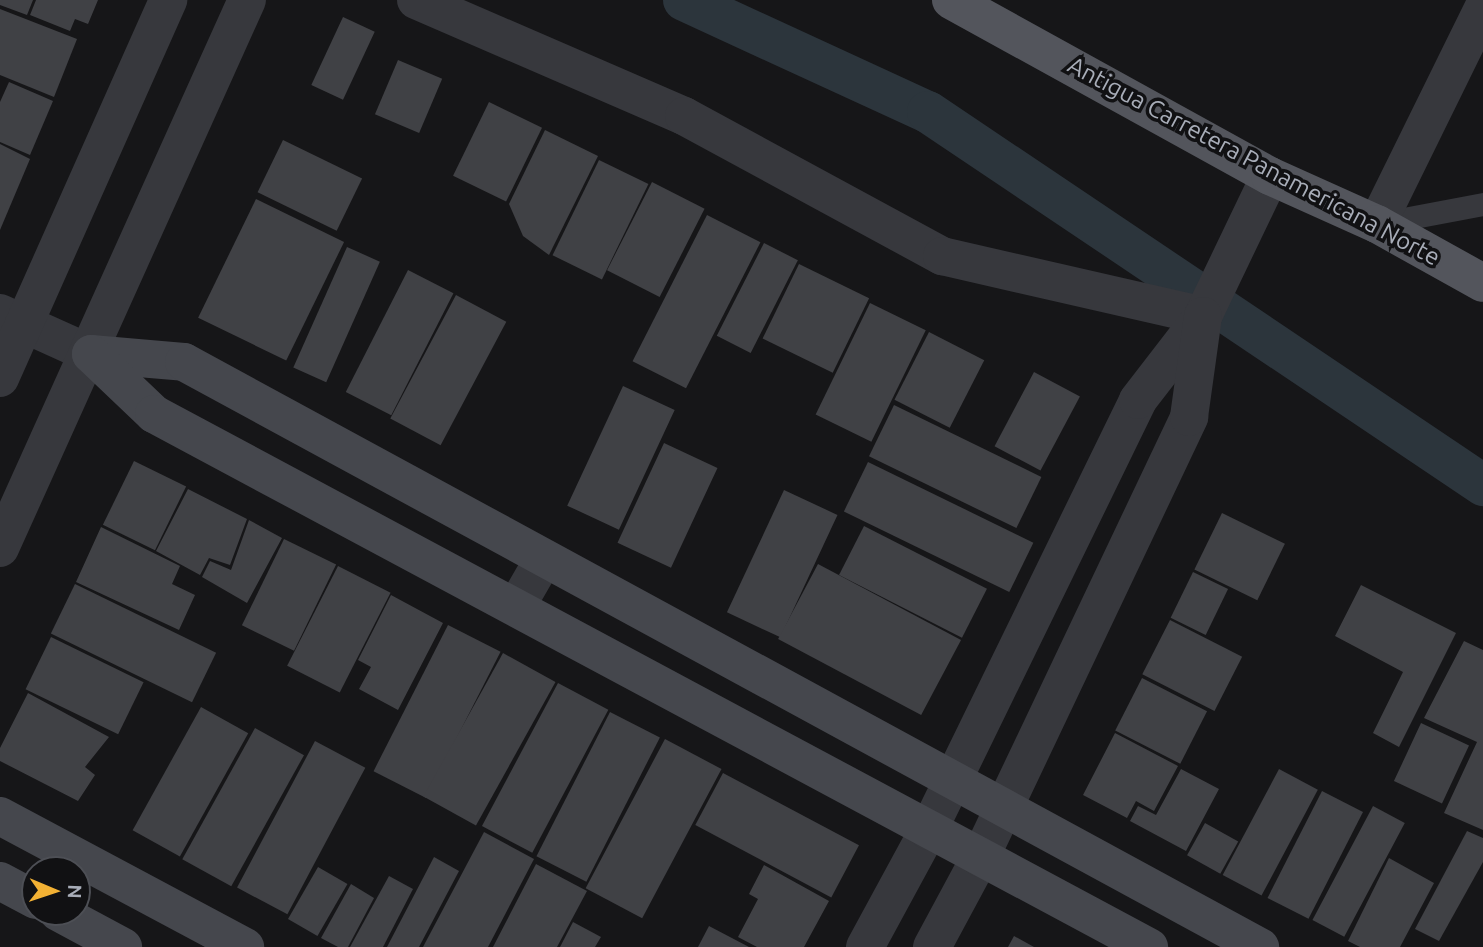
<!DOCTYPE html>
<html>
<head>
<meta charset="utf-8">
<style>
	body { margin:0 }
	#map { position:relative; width:1483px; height:947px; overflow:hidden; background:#161618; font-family:Ubuntu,sans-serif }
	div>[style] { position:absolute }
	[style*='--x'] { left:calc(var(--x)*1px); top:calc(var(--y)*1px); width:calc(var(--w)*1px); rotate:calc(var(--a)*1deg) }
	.canal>* { height:42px; margin:-21px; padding:0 21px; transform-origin:21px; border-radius:21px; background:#2c353c }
	.building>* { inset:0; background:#404145; transform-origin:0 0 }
	.lane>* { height:23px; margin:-11.5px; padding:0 11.5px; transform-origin:11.5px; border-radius:11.5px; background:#37383d }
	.street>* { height:38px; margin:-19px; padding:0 19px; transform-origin:19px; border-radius:19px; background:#37383d }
	.secondary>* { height:38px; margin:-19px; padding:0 19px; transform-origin:19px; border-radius:19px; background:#45474d }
	.primary>* { height:38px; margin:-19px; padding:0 19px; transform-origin:19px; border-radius:19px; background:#53555c }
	span { translate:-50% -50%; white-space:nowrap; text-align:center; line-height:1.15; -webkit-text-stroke:7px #111113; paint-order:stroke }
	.street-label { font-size:24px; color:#a8adb8 }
	.north { position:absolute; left:21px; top:856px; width:70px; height:70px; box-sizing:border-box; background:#111113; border:2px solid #4d4f55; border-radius:50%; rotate:92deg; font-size:19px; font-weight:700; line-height:28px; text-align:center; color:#a8adb8 }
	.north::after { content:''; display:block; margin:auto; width:24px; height:32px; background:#f2b134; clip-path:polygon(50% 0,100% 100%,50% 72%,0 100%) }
</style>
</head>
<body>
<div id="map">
	<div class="canal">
		<div style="--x:684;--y:0;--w:268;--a:24.7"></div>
		<div style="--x:928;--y:112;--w:669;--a:33.9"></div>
	</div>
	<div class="building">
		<div style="clip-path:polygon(0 0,33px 0,27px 15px,0 5px)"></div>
		<div style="clip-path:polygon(36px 0,98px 0,88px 24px,75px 19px,70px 31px,30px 15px)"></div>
		<div style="clip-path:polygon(0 9px,77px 39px,54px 97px,0 75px)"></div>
		<div style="left:343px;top:17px;width:35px;height:75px;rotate:25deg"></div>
		<div style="left:398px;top:60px;width:48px;height:59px;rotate:23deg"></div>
		<div style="clip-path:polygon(9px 82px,53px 101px,30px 155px,0 142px,0 102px)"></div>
		<div style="left:489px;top:102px;width:59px;height:82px;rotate:26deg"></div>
		<div style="clip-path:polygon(545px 130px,598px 156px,549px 255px,523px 236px,509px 204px)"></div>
		<div style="left:283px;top:140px;width:88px;height:58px;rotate:26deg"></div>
		<div style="clip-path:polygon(0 144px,30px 159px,0 230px)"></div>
		<div style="left:599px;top:160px;width:55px;height:106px;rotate:26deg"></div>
		<div style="left:652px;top:182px;width:59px;height:99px;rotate:27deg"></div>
		<div style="left:256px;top:199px;width:98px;height:132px;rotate:26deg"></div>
		<div style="left:707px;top:215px;width:60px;height:164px;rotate:27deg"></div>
		<div style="left:764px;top:243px;width:38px;height:104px;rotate:27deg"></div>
		<div style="left:347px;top:247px;width:36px;height:132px;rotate:24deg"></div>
		<div style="left:799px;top:264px;width:78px;height:83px;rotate:26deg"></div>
		<div style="left:408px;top:270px;width:51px;height:137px;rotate:27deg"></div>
		<div style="left:456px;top:295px;width:57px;height:140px;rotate:28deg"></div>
		<div style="left:870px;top:303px;width:62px;height:124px;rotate:26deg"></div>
		<div style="left:929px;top:332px;width:62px;height:76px;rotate:27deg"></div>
		<div style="left:1034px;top:372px;width:52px;height:84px;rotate:28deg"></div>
		<div style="left:623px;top:386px;width:57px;height:132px;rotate:25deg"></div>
		<div style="left:894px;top:405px;width:164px;height:57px;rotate:26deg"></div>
		<div style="left:664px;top:443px;width:59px;height:110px;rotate:25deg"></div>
		<div style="left:134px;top:461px;width:58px;height:71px;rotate:26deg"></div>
		<div style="left:868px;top:462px;width:184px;height:55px;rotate:26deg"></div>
		<div style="clip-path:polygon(188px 489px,247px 519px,230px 565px,209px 558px,200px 575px,156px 551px)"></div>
		<div style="left:784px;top:490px;width:59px;height:135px;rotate:25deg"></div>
		<div style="left:1222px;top:513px;width:70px;height:63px;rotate:26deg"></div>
		<div style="clip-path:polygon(249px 520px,282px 538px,247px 603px,202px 577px,210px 561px,231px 570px)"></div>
		<div style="left:864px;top:526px;width:138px;height:55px;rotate:27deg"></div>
		<div style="clip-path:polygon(101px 527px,180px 566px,172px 584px,195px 595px,179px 630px,76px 582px)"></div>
		<div style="left:284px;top:539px;width:58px;height:96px;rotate:26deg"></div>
		<div style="left:818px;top:564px;width:162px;height:85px;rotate:28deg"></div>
		<div style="left:338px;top:566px;width:59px;height:112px;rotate:27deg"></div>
		<div style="left:1193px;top:572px;width:39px;height:51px;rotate:26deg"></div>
		<div style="left:75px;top:584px;width:157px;height:55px;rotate:26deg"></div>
		<div style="clip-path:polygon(1361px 585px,1456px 633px,1399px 747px,1373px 733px,1403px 672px,1335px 636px)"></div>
		<div style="clip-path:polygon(391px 595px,443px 623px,398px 710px,359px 689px,371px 667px,358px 660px)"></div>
		<div style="left:1170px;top:620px;width:81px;height:61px;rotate:27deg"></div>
		<div style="left:448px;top:625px;width:59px;height:164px;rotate:27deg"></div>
		<div style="left:51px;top:637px;width:103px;height:58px;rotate:26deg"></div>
		<div style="clip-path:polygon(1464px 641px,1483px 650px,1483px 830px,1444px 813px,1477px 742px,1424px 718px)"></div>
		<div style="left:503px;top:653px;width:60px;height:164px;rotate:29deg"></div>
		<div style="left:1142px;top:678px;width:73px;height:59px;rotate:27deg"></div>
		<div style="left:558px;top:683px;width:57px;height:162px;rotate:28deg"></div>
		<div style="clip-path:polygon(28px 693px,109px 737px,85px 767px,95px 775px,78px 801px,0 761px,0 748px)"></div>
		<div style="left:201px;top:707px;width:54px;height:141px;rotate:29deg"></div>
		<div style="left:610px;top:712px;width:56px;height:162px;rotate:27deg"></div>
		<div style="left:1421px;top:723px;width:53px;height:64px;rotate:25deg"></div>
		<div style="left:255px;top:728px;width:56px;height:150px;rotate:29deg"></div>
		<div style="clip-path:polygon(1115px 733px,1178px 766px,1154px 811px,1136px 801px,1127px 818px,1083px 795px)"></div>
		<div style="left:665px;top:739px;width:64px;height:169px;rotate:28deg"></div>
		<div style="left:315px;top:741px;width:57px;height:166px;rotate:28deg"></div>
		<div style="clip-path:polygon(1181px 769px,1219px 789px,1186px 851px,1130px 821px,1138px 806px,1156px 815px)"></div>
		<div style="left:1279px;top:769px;width:44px;height:120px;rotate:28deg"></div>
		<div style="left:723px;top:773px;width:154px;height:59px;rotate:28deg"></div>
		<div style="left:1322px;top:791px;width:46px;height:120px;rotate:27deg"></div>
		<div style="left:1373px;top:806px;width:36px;height:129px;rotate:28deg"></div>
		<div style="left:1205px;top:823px;width:38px;height:37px;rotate:29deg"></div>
		<div style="clip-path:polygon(1467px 831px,1483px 838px,1483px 862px,1439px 941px,1415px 929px)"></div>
		<div style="clip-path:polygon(484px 832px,534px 859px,488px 947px,423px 947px)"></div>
		<div style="clip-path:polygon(434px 857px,459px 871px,419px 947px,387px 947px)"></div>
		<div style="clip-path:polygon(1389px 858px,1434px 883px,1400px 947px,1360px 947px,1348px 941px)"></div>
		<div style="clip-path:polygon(536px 864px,587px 891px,557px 947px,493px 947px)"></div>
		<div style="clip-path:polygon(764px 865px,829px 901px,804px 947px,757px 947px,738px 937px,758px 899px,749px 894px)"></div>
		<div style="left:318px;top:867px;width:34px;height:60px;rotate:30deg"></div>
		<div style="clip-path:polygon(389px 876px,413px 889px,383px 947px,350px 947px)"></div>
		<div style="clip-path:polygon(351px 884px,374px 898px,348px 947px,338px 947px,321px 938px)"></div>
		<div style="clip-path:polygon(573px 922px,601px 937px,595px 947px,560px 947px)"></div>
		<div style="clip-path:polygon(709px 926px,749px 947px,698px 947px)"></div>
		<div style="clip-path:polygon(1014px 936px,1034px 947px,1008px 947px)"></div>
	</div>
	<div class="lane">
		<div style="--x:1377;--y:224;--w:108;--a:-10.7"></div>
	</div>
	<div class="street">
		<div style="--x:416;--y:0;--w:292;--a:23.4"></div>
		<div style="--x:684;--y:116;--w:294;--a:28.5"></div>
		<div style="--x:942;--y:256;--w:268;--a:12.9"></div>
		<div style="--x:1377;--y:224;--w:240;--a:-63.8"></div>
		<div style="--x:0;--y:313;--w:100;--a:24.3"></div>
		<div style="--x:0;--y:378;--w:414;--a:-66"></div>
		<div style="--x:0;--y:548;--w:601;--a:-65.74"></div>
		<div style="--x:516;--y:607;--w:54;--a:-60.1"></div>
		<div style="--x:865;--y:947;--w:132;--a:-61.5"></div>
		<div style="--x:928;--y:831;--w:479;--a:-64"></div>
		<div style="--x:1138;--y:400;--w:106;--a:-52.3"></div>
		<div style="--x:1203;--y:316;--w:155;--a:-64.4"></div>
		<div style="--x:932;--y:947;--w:101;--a:-61.7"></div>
		<div style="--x:980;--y:858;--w:488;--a:-64.6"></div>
		<div style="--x:1189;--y:417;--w:102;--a:-82.1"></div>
	</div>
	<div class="secondary">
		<div style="--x:91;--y:354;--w:93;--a:4.9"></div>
		<div style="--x:184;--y:362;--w:1225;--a:28.53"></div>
		<div style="--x:91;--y:354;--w:87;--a:43.6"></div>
		<div style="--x:154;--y:414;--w:1129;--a:28.18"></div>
		<div style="--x:0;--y:816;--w:278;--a:28.1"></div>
		<div style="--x:0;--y:881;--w:40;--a:28"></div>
		<div style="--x:58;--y:912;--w:74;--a:28.3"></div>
	</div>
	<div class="primary">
		<div style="--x:951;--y:0;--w:364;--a:28.9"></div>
		<div style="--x:1270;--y:176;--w:117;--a:24.2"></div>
		<div style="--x:1377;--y:224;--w:121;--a:29.1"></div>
	</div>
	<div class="street-label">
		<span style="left:1254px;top:161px;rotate:28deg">Antigua Carretera Panamericana Norte</span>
	</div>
	<div class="north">N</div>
</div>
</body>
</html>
